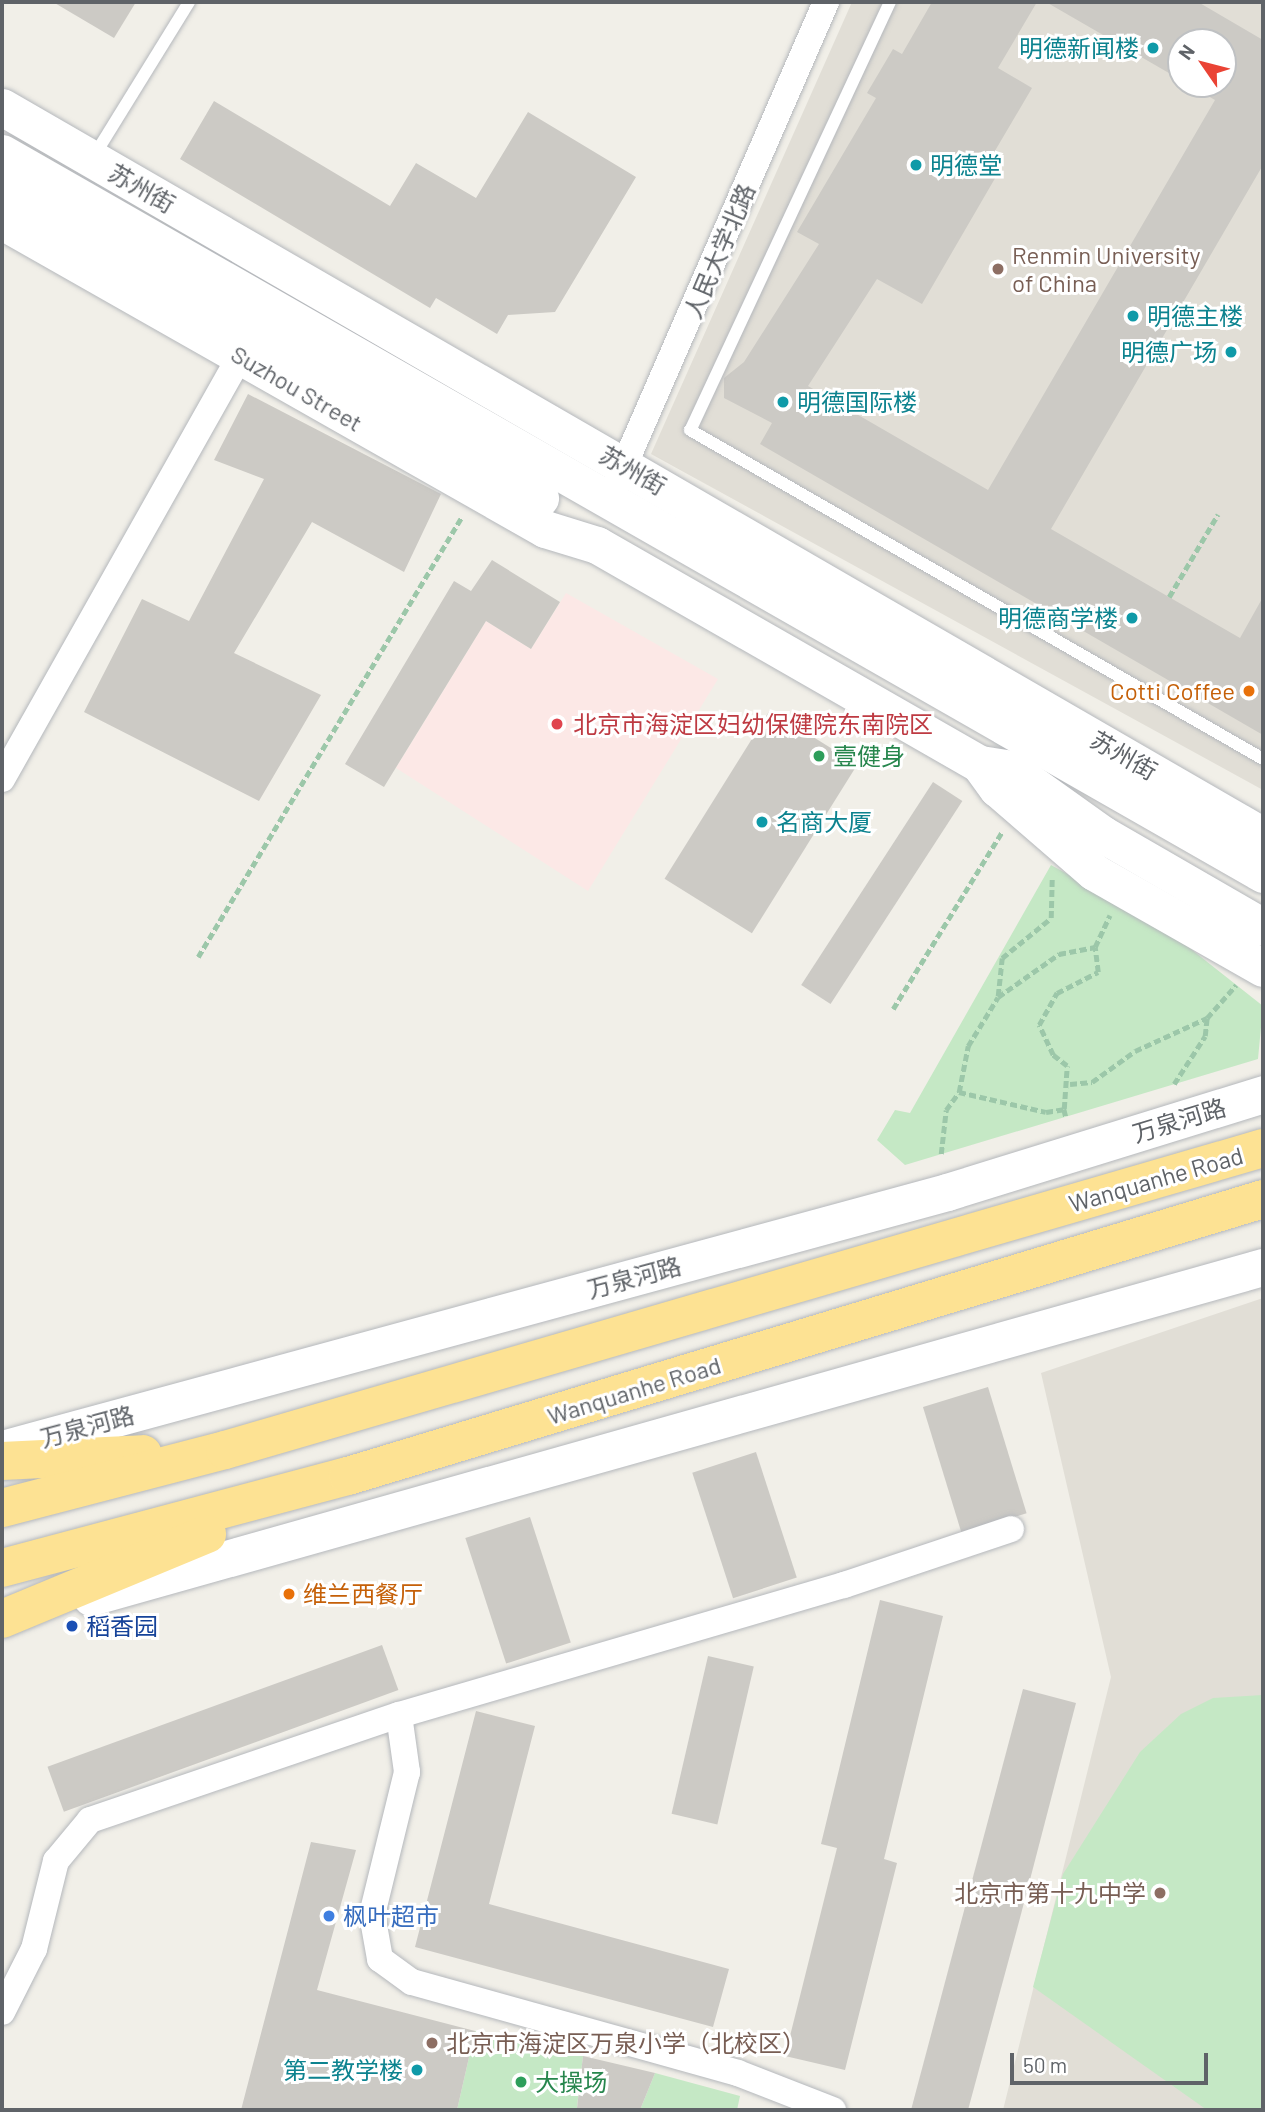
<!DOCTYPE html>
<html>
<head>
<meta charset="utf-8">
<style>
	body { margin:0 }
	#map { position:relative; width:1265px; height:2112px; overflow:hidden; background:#f1efe8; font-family:Barlow,"Noto Sans SC",sans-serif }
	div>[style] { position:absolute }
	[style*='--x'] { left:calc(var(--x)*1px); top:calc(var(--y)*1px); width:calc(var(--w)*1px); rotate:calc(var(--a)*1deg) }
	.education>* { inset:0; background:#e1ded6 }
	.medical>* { inset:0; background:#fce8e6 }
	.green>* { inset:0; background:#c5e8c5 }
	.building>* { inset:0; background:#cccac5; transform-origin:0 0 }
	.path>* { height:4.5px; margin-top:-2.25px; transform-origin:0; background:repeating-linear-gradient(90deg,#9cc7a9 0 7px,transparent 0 10.5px) }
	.roads { filter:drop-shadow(0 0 2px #b5b8bc) drop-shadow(0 0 2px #b5b8bc) }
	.lane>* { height:12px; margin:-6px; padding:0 6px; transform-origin:6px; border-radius:6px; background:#fff }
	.street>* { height:26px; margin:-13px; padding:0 13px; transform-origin:13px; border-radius:13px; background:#fff }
	.secondary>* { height:37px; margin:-18.5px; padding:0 18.5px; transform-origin:18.5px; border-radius:18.5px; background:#fff }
	.highway>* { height:38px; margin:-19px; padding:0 19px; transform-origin:19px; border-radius:19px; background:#fde293 }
	.dots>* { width:19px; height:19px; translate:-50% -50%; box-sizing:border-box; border:4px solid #fff; border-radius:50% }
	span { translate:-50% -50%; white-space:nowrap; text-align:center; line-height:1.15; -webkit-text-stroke:6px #fff; paint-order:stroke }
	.culture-label { font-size:24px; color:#0d838f }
	.right { translate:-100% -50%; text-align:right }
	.left { translate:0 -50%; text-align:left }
	.street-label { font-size:24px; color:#5f6368 }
	.education-label { font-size:24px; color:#785e54 }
	.food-label { font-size:24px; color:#c56008 }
	.health-label { font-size:24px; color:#be3a42 }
	.leisure-label { font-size:24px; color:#27864d }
	.transit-label { font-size:24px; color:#164399 }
	.shop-label { font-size:24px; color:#366cbe }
	.frame { position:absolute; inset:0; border:4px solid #5f6368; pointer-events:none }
	.north { position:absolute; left:1167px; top:28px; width:70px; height:70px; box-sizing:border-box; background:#fff; border:2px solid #bfc1c3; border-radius:50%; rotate:305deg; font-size:19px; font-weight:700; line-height:28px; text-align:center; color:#5f6368 }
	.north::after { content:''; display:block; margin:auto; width:24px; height:32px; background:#ea4335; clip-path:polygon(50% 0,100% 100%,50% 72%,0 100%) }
	.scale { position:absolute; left:1010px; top:2053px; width:198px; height:32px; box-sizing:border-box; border:4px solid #5f6368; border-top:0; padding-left:9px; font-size:21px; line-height:24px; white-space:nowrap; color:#5f6368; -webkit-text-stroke:5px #fff; paint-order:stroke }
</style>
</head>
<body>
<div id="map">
	<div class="education">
		<div style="clip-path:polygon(evenodd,852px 2px,1263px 2px,1263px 790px,651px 454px,852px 2px,1181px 42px,1223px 42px,1223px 84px,1181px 84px,1181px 42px)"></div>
		<div style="clip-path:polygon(1263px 1298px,1263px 2110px,1003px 2110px,1111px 1677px,1041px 1373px)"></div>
	</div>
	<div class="medical">
		<div style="clip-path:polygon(566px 593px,718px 679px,588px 891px,396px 768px,486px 621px,531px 649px)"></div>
	</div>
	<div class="green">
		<div style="clip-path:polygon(1051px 865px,1163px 927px,1263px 1006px,1258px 1059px,905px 1165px,877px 1140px,895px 1110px,910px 1113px)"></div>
		<div style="clip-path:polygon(1263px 1695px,1263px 2110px,1207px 2110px,1033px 1987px,1063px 1874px,1140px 1752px,1181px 1714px,1213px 1698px)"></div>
		<div style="clip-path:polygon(475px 2031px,583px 2056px,577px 2107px,588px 2110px,457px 2110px)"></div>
		<div style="clip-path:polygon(655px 2073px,740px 2096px,737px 2110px,640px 2110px)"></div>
	</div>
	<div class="building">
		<div style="clip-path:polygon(53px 2px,136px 2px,114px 38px)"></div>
		<div style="clip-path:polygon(932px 2px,1037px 2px,998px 68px,1032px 88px,989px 161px,1001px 168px,922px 304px,877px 279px,808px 386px,988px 490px,1215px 100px,1187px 84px,1223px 84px,1223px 42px,1181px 42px,1181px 80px,1046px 2px,1198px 2px,1263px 40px,1263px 165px,1051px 529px,1240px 638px,1263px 597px,1263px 735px,760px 444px,772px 423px,724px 398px,724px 378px,744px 362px,819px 244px,797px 232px,876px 98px,867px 93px,893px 49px,902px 54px)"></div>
		<div style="clip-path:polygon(214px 101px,390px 206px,416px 163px,476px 198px,528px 112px,636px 177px,555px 312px,508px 315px,497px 334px,436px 298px,430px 308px,180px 159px)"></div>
		<div style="clip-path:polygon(248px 394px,441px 494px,404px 572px,312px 522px,234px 653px,321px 695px,259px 801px,84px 712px,142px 599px,189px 621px,264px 479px,214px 460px)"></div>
		<div style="clip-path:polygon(492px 560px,560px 602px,531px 649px,486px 621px,384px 787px,345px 764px,454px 581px,471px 591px)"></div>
		<div style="left:770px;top:710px;width:103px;height:199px;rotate:32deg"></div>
		<div style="left:933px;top:782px;width:35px;height:242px;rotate:33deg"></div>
		<div style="left:988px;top:1387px;width:132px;height:68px;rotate:73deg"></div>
		<div style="left:756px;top:1452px;width:132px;height:67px;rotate:72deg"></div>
		<div style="left:530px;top:1517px;width:132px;height:68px;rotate:72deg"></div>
		<div style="clip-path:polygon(880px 1600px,943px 1616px,884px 1859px,897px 1863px,845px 2070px,785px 2056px,837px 1848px,821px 1844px)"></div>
		<div style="left:382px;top:1645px;width:48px;height:356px;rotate:70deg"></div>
		<div style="left:708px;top:1656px;width:47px;height:162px;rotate:13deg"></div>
		<div style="clip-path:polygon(1023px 1689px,1076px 1703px,1020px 1918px,968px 2110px,911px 2110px)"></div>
		<div style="clip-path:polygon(476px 1711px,535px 1726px,489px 1904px,729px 1969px,713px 2027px,415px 1947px)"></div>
		<div style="clip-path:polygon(311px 1842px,356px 1850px,317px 1990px,475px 2031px,457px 2110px,241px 2110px)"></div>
		<div style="clip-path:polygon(583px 2056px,655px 2073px,640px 2110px,577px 2108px)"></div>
	</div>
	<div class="path">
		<div style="--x:1169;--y:597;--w:96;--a:-59.4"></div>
		<div style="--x:198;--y:957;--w:512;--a:-59.07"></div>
		<div style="--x:998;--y:996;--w:38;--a:-84"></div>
		<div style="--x:1002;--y:958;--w:63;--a:-39.2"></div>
		<div style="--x:1051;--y:918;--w:41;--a:-88.6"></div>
		<div style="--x:893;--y:1009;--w:208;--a:-58.4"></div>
		<div style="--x:1070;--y:1084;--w:22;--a:-5"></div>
		<div style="--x:1092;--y:1082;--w:53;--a:-35.8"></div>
		<div style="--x:1135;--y:1051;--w:79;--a:-24.6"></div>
		<div style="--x:1174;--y:1084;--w:57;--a:-57.1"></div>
		<div style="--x:1205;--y:1036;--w:18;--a:-84"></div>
		<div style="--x:1207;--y:1018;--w:44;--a:-48.7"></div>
		<div style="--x:959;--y:1092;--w:47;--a:-78.9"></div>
		<div style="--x:968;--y:1046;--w:57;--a:-58.5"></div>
		<div style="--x:998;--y:997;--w:75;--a:-35.2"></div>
		<div style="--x:1059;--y:954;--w:37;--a:-11"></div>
		<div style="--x:1064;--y:1109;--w:8;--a:76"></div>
		<div style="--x:941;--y:1154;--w:44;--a:-83.5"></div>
		<div style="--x:946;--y:1110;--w:22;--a:-54"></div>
		<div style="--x:959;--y:1092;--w:89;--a:12.9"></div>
		<div style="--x:1046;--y:1112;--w:18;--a:-9"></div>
		<div style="--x:1064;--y:1109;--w:43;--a:-86"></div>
		<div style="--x:1067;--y:1066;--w:18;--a:-142"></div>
		<div style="--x:1053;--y:1055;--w:33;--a:-115"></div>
		<div style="--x:1039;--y:1025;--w:37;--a:-61"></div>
		<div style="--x:1057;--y:993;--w:46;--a:-27.1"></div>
		<div style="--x:1098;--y:972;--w:25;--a:-97"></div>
		<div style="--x:1095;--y:947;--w:35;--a:-65"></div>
	</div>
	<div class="roads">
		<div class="lane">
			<div style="--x:890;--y:2;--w:472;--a:115"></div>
			<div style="--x:690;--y:430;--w:661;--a:29.86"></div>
			<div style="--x:94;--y:156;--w:181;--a:-58.3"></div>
		</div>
		<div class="street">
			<div style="--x:617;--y:482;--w:524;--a:-66.47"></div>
			<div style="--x:2;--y:779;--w:485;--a:-60.6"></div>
			<div style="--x:399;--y:1715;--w:58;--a:82"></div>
			<div style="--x:407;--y:1772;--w:146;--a:103.8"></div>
			<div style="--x:372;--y:1914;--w:46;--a:79.9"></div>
			<div style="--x:380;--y:1959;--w:39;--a:36"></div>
			<div style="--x:412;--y:1982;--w:338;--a:15.6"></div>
			<div style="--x:738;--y:2073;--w:102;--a:21.3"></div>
			<div style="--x:2;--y:2012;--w:71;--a:-63.1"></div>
			<div style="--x:34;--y:1949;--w:91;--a:-76"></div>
			<div style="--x:56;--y:1861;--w:53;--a:-50.3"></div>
			<div style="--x:90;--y:1820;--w:326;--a:-18.8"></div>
			<div style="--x:399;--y:1715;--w:464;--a:-16.3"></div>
			<div style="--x:844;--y:1585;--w:176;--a:-18.5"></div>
		</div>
		<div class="secondary">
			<div style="--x:2;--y:107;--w:1457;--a:30.03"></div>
			<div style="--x:2;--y:153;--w:1453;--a:29.76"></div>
			<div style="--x:2;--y:186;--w:622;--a:30.11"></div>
			<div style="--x:2;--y:221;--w:624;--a:29.56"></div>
			<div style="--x:545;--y:529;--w:54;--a:17.1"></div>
			<div style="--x:597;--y:545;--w:441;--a:29.8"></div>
			<div style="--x:980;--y:764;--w:31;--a:9"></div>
			<div style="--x:1011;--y:769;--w:112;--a:35.5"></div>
			<div style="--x:1102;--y:834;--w:186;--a:30"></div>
			<div style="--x:980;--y:765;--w:29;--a:54"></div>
			<div style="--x:997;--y:788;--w:128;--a:40.9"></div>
			<div style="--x:1094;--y:872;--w:194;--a:29.6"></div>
			<div style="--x:2;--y:1449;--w:979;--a:-15.21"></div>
			<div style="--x:947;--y:1192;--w:331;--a:-17.2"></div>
			<div style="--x:91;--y:1597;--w:1218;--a:-15.73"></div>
		</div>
		<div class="highway">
			<div style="--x:2;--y:1461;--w:141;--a:-2.8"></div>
			<div style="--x:2;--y:1508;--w:230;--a:-14.6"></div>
			<div style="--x:225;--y:1450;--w:1081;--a:-16.22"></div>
			<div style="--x:2;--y:1568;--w:358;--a:-14.9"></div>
			<div style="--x:348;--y:1476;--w:956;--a:-16.84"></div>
			<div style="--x:2;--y:1619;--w:222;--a:-22.5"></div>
		</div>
	</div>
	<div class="dots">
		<div style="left:1153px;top:48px;background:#0f9aa8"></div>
		<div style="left:916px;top:165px;background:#0f9aa8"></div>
		<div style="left:998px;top:269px;background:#8d6e63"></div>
		<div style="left:1133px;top:316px;background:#0f9aa8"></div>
		<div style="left:1231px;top:352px;background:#0f9aa8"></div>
		<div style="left:783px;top:402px;background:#0f9aa8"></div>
		<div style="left:1132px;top:618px;background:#0f9aa8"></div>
		<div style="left:1249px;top:691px;background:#e8710a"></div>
		<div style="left:557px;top:724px;background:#e0444e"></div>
		<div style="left:819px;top:756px;background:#2e9e5b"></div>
		<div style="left:762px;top:822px;background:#0f9aa8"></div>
		<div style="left:289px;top:1594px;background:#e8710a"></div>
		<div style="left:72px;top:1626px;background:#1a4fb4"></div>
		<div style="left:1160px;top:1893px;background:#8d6e63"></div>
		<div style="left:329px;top:1916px;background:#3f7fe0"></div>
		<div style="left:432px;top:2043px;background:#8d6e63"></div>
		<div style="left:417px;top:2070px;background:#0f9aa8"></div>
		<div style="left:521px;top:2082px;background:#2e9e5b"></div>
	</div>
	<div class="culture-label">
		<span class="right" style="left:1139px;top:48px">明德新闻楼</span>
		<span class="left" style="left:930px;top:165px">明德堂</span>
		<span class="left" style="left:1147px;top:316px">明德主楼</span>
		<span class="right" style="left:1217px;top:352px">明德广场</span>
		<span class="left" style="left:797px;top:402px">明德国际楼</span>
		<span class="right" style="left:1118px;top:618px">明德商学楼</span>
		<span class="left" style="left:776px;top:822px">名商大厦</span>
		<span class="right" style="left:403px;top:2070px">第二教学楼</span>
	</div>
	<div class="street-label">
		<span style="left:142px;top:188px;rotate:30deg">苏州街</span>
		<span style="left:719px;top:251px;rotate:-67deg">人民大学北路</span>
		<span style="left:297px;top:388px;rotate:30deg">Suzhou Street</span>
		<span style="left:633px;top:470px;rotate:30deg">苏州街</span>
		<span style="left:1124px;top:755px;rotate:30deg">苏州街</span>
		<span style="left:1179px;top:1120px;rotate:-17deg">万泉河路</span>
		<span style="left:1156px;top:1179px;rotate:-16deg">Wanquanhe Road</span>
		<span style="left:634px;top:1277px;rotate:-15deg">万泉河路</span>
		<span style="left:634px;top:1390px;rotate:-17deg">Wanquanhe Road</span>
		<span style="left:87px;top:1426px;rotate:-15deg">万泉河路</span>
	</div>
	<div class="education-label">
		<span class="left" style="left:1012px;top:269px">Renmin University<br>of China</span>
		<span class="right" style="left:1146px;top:1893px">北京市第十九中学</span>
		<span class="left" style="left:446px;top:2043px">北京市海淀区万泉小学（北校区）</span>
	</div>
	<div class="food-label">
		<span class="right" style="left:1235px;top:691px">Cotti Coffee</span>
		<span class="left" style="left:303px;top:1594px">维兰西餐厅</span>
	</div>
	<div class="health-label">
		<span class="left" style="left:573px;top:724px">北京市海淀区妇幼保健院东南院区</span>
	</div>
	<div class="leisure-label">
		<span class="left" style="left:833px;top:756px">壹健身</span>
		<span class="left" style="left:535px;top:2082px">大操场</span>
	</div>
	<div class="transit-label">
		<span class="left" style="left:86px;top:1626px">稻香园</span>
	</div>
	<div class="shop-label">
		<span class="left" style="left:343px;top:1916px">枫叶超市</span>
	</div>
	<div class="frame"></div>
	<div class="north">N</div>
	<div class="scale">50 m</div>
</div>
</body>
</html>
